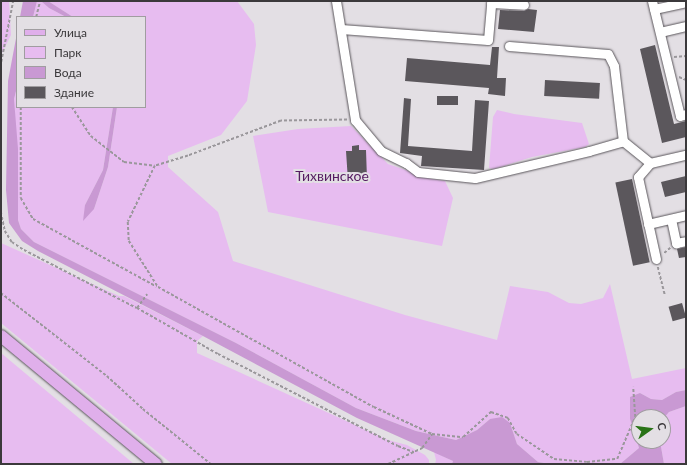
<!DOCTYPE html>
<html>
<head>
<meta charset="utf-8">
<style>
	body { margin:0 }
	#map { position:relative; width:687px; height:465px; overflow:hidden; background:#e3dfe4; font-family:Lato,sans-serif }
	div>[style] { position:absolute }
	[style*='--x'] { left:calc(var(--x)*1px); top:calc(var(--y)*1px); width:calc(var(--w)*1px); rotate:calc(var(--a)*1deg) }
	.green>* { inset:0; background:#e7bcf0 }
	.water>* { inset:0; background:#c999d3 }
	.building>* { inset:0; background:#5b575c; transform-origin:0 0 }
	.path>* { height:1.5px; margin-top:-0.75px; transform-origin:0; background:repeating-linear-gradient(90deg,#9a979b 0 3px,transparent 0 5px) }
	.roads { filter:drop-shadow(0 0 1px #5a565b) drop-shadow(0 0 1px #5a565b) }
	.minor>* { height:9px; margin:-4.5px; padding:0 4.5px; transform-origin:4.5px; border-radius:4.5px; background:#fff }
	.major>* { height:12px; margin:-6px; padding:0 6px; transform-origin:6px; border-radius:6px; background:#e0afeb }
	span { translate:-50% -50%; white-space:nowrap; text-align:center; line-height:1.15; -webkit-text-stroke:4px #e3dfe4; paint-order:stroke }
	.park-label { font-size:14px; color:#551b61 }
	.frame { position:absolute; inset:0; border:2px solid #3b393b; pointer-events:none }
	.legend { position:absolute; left:16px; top:16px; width:130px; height:92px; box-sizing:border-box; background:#e3dfe4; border:1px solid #a09da0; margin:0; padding:5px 7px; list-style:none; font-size:12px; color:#3b393b }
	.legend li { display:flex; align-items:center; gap:8px; height:20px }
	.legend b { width:20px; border:1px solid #a09da0 }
	.north { position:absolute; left:631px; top:409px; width:40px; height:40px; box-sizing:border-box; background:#e3dfe4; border:1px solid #a09da0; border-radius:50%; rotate:76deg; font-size:11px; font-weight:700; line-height:16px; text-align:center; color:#3b393b }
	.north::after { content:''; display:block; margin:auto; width:14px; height:18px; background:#297317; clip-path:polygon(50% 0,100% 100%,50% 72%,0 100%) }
</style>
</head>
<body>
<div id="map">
	<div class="green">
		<div style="clip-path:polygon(1px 1px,9px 1px,11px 35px,1px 55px)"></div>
		<div style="clip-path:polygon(37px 1px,42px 1px,49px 8px,66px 17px,33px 17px)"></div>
		<div style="clip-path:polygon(48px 1px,237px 1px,254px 24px,256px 45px,247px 101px,221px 135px,168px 156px,168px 167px,218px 212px,233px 261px,405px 315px,497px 340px,510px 286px,548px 292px,569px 303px,581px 304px,603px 298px,610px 284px,632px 379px,686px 368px,686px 390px,676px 392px,662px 400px,651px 399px,640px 393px,630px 419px,639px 448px,620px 464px,550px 464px,538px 462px,517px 444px,510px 423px,490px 419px,477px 430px,456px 440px,416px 431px,356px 408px,236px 343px,34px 242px,21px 229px,18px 220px,14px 99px,17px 87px,17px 107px,113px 107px,103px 170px,85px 205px,94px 209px,108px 167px,117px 107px,145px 107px,145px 17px,73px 17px)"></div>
		<div style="clip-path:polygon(497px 110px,514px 114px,582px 123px,589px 144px,585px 147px,532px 157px,494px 169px,489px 168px,493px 117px)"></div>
		<div style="clip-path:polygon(351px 126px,388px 164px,432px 179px,445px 181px,453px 198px,442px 246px,268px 212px,253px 136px,298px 129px)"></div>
		<div style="clip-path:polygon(1px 243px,119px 296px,124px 296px,203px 336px,197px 341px,197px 353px,388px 440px,407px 445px,425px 455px,429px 460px,429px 464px,172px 464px,1px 323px)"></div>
		<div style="clip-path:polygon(1px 353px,134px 464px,1px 464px)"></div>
		<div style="clip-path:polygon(686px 406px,686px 464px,664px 464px,660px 441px,663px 441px,663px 419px,669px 412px)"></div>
		<div style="clip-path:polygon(434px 452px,453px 461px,452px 464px,435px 464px,436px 460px)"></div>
	</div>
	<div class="water">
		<div style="clip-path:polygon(23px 1px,37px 1px,33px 17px,20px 17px)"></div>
		<div style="clip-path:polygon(41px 1px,48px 1px,73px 17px,66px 17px,49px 8px)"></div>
		<div style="clip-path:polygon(17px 33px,17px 87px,14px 99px,18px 149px,18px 220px,21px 229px,34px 242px,236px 343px,356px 408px,416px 431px,456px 440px,477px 430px,490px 419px,502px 417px,510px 423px,517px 444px,538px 462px,550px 464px,452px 464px,453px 461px,357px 418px,203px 336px,38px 251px,22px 241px,9px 223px,6px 190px,8px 81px)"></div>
		<div style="clip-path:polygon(113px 107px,117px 107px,108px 167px,94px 209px,83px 221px,85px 205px,103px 170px)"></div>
		<div style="clip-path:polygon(686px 390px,686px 406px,669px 412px,663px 419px,663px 417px,639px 417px,639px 441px,660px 441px,664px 464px,620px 464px,639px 448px,630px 419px,630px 397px,640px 393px,651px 399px,662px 400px,676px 392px)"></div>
	</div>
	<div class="building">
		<div style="clip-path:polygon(528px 9px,537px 10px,534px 32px,498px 29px,500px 10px,524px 11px)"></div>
		<div style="clip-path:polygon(655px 45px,674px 124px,686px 121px,686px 137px,662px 143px,640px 49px)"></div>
		<div style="clip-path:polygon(492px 47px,499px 47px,497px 78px,506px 78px,505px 96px,488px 94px,489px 88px,405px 81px,407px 58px,490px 65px)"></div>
		<div style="left:545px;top:80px;width:55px;height:16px;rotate:3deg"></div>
		<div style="left:437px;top:96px;width:21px;height:9px"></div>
		<div style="clip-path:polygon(404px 98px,411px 99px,408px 146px,472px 151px,475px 100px,489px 101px,484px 170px,421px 166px,422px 156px,400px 153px)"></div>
		<div style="clip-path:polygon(359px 145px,359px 150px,366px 150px,367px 179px,348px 181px,346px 151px,352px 151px,352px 146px)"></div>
		<div style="clip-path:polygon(686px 176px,686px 192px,665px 197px,661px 182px)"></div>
		<div style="left:632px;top:179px;width:85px;height:17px;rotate:78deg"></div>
		<div style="clip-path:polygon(686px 247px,686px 257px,679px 258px,677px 249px)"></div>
		<div style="left:682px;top:303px;width:15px;height:14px;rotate:74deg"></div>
	</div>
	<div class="path">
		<div style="--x:36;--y:17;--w:16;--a:-76"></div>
		<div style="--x:674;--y:57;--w:12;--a:-5"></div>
		<div style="--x:1;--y:62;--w:62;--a:-78.9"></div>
		<div style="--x:679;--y:77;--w:8;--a:23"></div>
		<div style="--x:21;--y:107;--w:91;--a:90"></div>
		<div style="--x:21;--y:198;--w:24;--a:60"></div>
		<div style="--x:33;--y:219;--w:141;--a:28.7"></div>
		<div style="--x:72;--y:107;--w:35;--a:57"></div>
		<div style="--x:91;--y:136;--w:42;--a:38.2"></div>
		<div style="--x:124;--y:162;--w:31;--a:7"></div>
		<div style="--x:347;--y:120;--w:66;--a:179.1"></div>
		<div style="--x:281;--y:121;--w:99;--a:159.4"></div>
		<div style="--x:188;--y:156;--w:34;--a:163"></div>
		<div style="--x:155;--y:166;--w:62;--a:115.7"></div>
		<div style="--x:128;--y:222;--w:19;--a:87"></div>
		<div style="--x:129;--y:241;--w:54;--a:57.8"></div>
		<div style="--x:158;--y:287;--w:247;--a:29.1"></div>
		<div style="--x:374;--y:407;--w:64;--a:25"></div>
		<div style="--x:432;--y:434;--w:31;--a:6"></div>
		<div style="--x:463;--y:437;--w:38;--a:-42"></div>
		<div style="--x:491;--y:412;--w:18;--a:19"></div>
		<div style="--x:508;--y:418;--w:18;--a:61"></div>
		<div style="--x:517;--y:434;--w:45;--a:34"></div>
		<div style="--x:554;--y:459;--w:33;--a:5"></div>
		<div style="--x:587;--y:462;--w:30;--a:-6"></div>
		<div style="--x:617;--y:459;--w:46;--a:-66.8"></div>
		<div style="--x:635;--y:417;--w:30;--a:-94"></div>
		<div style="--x:1;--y:212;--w:19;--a:78"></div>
		<div style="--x:5;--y:231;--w:13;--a:58"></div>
		<div style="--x:12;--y:242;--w:14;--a:34"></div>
		<div style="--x:24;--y:250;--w:127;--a:27.2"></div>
		<div style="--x:137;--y:308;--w:93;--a:29.6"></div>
		<div style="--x:218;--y:354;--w:202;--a:27.1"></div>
		<div style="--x:398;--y:446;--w:17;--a:21"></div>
		<div style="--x:664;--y:253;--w:8;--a:-40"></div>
		<div style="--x:658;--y:267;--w:29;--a:76"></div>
		<div style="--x:1;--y:293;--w:135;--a:38.1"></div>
		<div style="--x:107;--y:376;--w:49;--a:42.5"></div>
		<div style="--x:143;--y:409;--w:87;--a:39"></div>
		<div style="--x:137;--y:308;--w:17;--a:-54"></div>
		<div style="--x:388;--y:464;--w:38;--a:-25"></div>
		<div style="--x:422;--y:448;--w:17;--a:-54"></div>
	</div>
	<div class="roads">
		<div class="minor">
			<div style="--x:336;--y:1;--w:121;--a:80.9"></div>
			<div style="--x:355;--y:120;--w:40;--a:50"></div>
			<div style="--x:381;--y:151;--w:28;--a:26"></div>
			<div style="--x:406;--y:163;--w:15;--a:37"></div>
			<div style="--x:418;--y:172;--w:57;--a:6"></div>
			<div style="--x:475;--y:178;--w:117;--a:-13.3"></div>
			<div style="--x:589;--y:151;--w:35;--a:-16"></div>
			<div style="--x:623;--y:141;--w:35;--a:39"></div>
			<div style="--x:652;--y:1;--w:118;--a:76.3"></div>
			<div style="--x:680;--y:116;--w:6;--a:-18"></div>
			<div style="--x:654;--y:9;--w:33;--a:-12"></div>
			<div style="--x:341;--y:29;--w:147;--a:4.3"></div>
			<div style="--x:488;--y:40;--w:37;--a:-85"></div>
			<div style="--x:491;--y:3;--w:33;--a:3"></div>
			<div style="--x:660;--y:32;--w:27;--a:-13"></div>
			<div style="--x:509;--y:46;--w:99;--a:4.6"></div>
			<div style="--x:608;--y:54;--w:13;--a:63"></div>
			<div style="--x:614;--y:66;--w:76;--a:83.2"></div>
			<div style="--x:671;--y:219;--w:25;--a:78"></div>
			<div style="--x:676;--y:243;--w:10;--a:-11"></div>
			<div style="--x:648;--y:224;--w:39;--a:-13"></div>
			<div style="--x:656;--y:259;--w:84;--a:-102.4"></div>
			<div style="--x:638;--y:177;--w:18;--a:-49"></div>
			<div style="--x:650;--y:163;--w:37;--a:-13"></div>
		</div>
		<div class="major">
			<div style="--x:1;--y:336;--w:201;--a:39.6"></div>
		</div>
	</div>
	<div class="park-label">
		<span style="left:332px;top:176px">Тихвинское</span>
	</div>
	<div class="frame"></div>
	<ul class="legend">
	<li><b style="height:5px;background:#e0afeb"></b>Улица</li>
	<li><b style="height:11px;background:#e7bcf0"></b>Парк</li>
	<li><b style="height:11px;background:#c999d3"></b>Вода</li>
	<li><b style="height:11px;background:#5b575c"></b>Здание</li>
	</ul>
	<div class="north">С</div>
</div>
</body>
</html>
